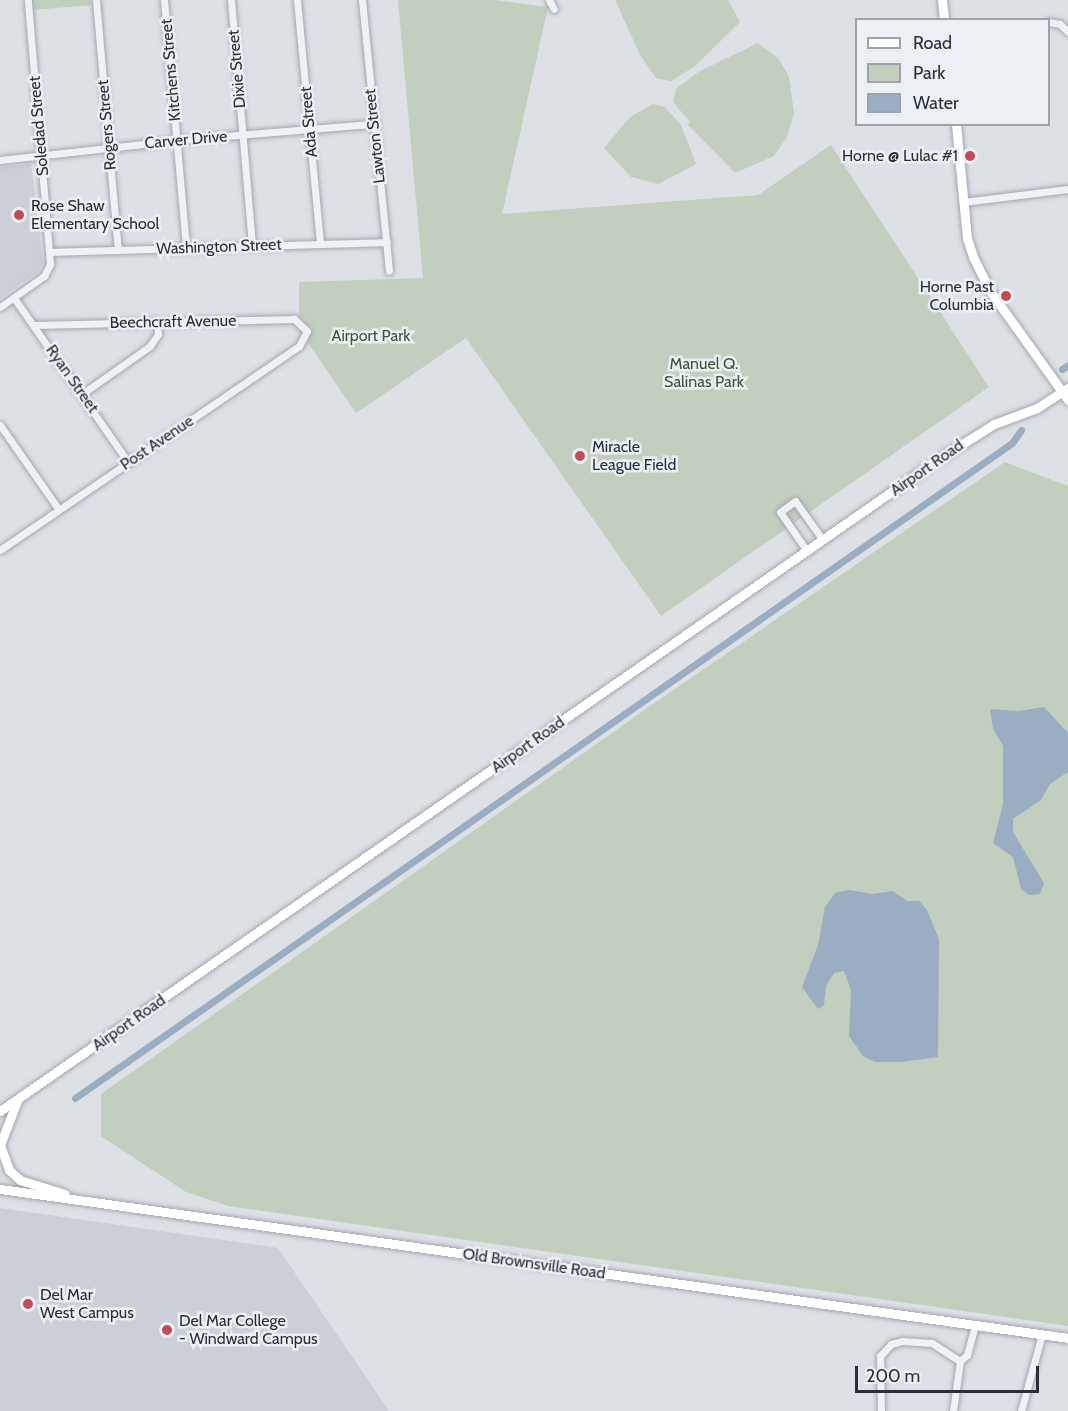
<!DOCTYPE html>
<html>
<head>
<meta charset="utf-8">
<style>
	body { margin:0 }
	#map { position:relative; width:1068px; height:1411px; overflow:hidden; background:#dde0e5; font-family:Cabin,sans-serif }
	div>[style] { position:absolute }
	[style*='--x'] { left:calc(var(--x)*1px); top:calc(var(--y)*1px); width:calc(var(--w)*1px); rotate:calc(var(--a)*1deg) }
	.built>* { inset:0; background:#cbcfd7 }
	.green>* { inset:0; background:#c2cfbf }
	.water>* { inset:0; background:#9aadc3 }
	.canal>* { height:7px; margin:-3.5px; padding:0 3.5px; transform-origin:3.5px; border-radius:3.5px; background:#9aadc3 }
	.roads { filter:drop-shadow(0 0 2px #a3a7af) drop-shadow(0 0 2px #a3a7af) }
	.street>* { height:7px; margin:-3.5px; padding:0 3.5px; transform-origin:3.5px; border-radius:3.5px; background:#eff1f4 }
	.secondary>* { height:9px; margin:-4.5px; padding:0 4.5px; transform-origin:4.5px; border-radius:4.5px; background:#fff }
	.dots>* { width:16px; height:16px; translate:-50% -50%; box-sizing:border-box; border:3px solid #eceff3; border-radius:50% }
	span { translate:-50% -50%; white-space:nowrap; text-align:center; line-height:1.15; -webkit-text-stroke:5px #eceff3; paint-order:stroke }
	.street-label { font-size:16px; color:#282e3b }
	.poi-label { font-size:16px; color:#282e3b }
	.right { translate:-100% -50%; text-align:right }
	.left { translate:0 -50%; text-align:left }
	.park-label { font-size:16px; color:#3b5536 }
	.legend { position:absolute; left:855px; top:18px; width:195px; height:108px; box-sizing:border-box; background:#eceff3; border:2px solid #9ea2a9; margin:0; padding:8px 10px; list-style:none; font-size:18px; color:#282e3b }
	.legend li { display:flex; align-items:center; gap:12px; height:30px }
	.legend b { width:30px; border:2px solid #9ea2a9 }
	.scale { position:absolute; left:855px; top:1366px; width:184px; height:27px; box-sizing:border-box; border:3px solid #282e3b; border-top:0; padding-left:8px; font-size:18px; line-height:21px; white-space:nowrap; color:#282e3b; -webkit-text-stroke:4px #eceff3; paint-order:stroke }
</style>
</head>
<body>
<div id="map">
	<div class="built">
		<div style="clip-path:polygon(31px 164px,43px 264px,38px 272px,0 298px,0 167px)"></div>
		<div style="clip-path:polygon(0 1208px,278px 1248px,389px 1411px,0 1411px)"></div>
	</div>
	<div class="green">
		<div style="clip-path:polygon(32px 0,90px 0,91px 5px,33px 10px)"></div>
		<div style="clip-path:polygon(398px 0,494px 0,548px 7px,502px 214px,758px 195px,831px 145px,989px 387px,661px 616px,466px 338px,356px 413px,308px 343px,311px 329px,299px 316px,299px 282px,423px 278px)"></div>
		<div style="clip-path:polygon(615px 0,728px 0,740px 22px,694px 67px,671px 81px,656px 78px,640px 55px)"></div>
		<div style="clip-path:polygon(758px 43px,779px 59px,789px 77px,794px 113px,787px 137px,774px 156px,735px 173px,688px 125px,690px 122px,673px 102px,676px 89px,698px 72px)"></div>
		<div style="clip-path:polygon(653px 104px,665px 107px,681px 125px,696px 164px,658px 184px,631px 177px,604px 148px,630px 117px)"></div>
		<div style="clip-path:polygon(1005px 462px,1068px 486px,1068px 1326px,228px 1206px,186px 1192px,101px 1136px,101px 1094px,653px 704px)"></div>
	</div>
	<div class="water">
		<div style="clip-path:polygon(1044px 707px,1068px 733px,1068px 772px,1050px 784px,1041px 800px,1013px 819px,1013px 832px,1044px 883px,1040px 894px,1029px 895px,1021px 889px,1013px 857px,993px 843px,1003px 804px,1003px 746px,993px 729px,990px 709px,1019px 711px)"></div>
		<div style="clip-path:polygon(850px 890px,872px 894px,893px 891px,907px 901px,919px 901px,927px 910px,939px 939px,938px 1057px,901px 1062px,875px 1062px,863px 1056px,849px 1036px,851px 990px,844px 971px,834px 973px,826px 986px,824px 1005px,818px 1009px,802px 987px,818px 945px,825px 907px,836px 892px)"></div>
	</div>
	<div class="canal">
		<div style="--x:1062;--y:369;--w:7;--a:-34"></div>
		<div style="--x:75;--y:1098;--w:1143;--a:-34.96"></div>
		<div style="--x:1012;--y:443;--w:16;--a:-55"></div>
	</div>
	<div class="roads">
		<div class="street">
			<div style="--x:96;--y:0;--w:251;--a:85"></div>
			<div style="--x:164;--y:0;--w:249;--a:84.9"></div>
			<div style="--x:231;--y:0;--w:247;--a:85.1"></div>
			<div style="--x:297;--y:0;--w:245;--a:84.6"></div>
			<div style="--x:362;--y:0;--w:272;--a:84.3"></div>
			<div style="--x:549;--y:0;--w:10;--a:61"></div>
			<div style="--x:1048;--y:22;--w:12;--a:9"></div>
			<div style="--x:1060;--y:24;--w:11;--a:45"></div>
			<div style="--x:0;--y:160;--w:178;--a:-6.4"></div>
			<div style="--x:177;--y:140;--w:197;--a:-4.7"></div>
			<div style="--x:963;--y:202;--w:106;--a:-7.1"></div>
			<div style="--x:51;--y:252;--w:336;--a:-1.7"></div>
			<div style="--x:14;--y:298;--w:200;--a:55.2"></div>
			<div style="--x:0;--y:307;--w:54;--a:-35.2"></div>
			<div style="--x:44;--y:276;--w:13;--a:-63"></div>
			<div style="--x:50;--y:264;--w:265;--a:-94.8"></div>
			<div style="--x:82;--y:394;--w:83;--a:-35.2"></div>
			<div style="--x:150;--y:346;--w:14;--a:-56"></div>
			<div style="--x:158;--y:334;--w:11;--a:-95"></div>
			<div style="--x:0;--y:425;--w:103;--a:55.2"></div>
			<div style="--x:0;--y:550;--w:362;--a:-34.3"></div>
			<div style="--x:299;--y:346;--w:17;--a:-62"></div>
			<div style="--x:307;--y:331;--w:18;--a:-137"></div>
			<div style="--x:294;--y:319;--w:260;--a:178.7"></div>
			<div style="--x:807;--y:551;--w:47;--a:-124.7"></div>
			<div style="--x:780;--y:512;--w:19;--a:-36"></div>
			<div style="--x:795;--y:501;--w:48;--a:54.3"></div>
			<div style="--x:881;--y:1411;--w:55;--a:-91"></div>
			<div style="--x:880;--y:1356;--w:16;--a:-47"></div>
			<div style="--x:891;--y:1344;--w:11;--a:-15"></div>
			<div style="--x:902;--y:1341;--w:30;--a:4"></div>
			<div style="--x:932;--y:1343;--w:33;--a:33"></div>
			<div style="--x:953;--y:1411;--w:50;--a:-82"></div>
			<div style="--x:960;--y:1361;--w:9;--a:-41"></div>
			<div style="--x:967;--y:1355;--w:31;--a:-75"></div>
			<div style="--x:1021;--y:1411;--w:80;--a:-74.7"></div>
		</div>
		<div class="secondary">
			<div style="--x:942;--y:0;--w:20;--a:84"></div>
			<div style="--x:956;--y:124;--w:115;--a:84.5"></div>
			<div style="--x:967;--y:238;--w:20;--a:72"></div>
			<div style="--x:973;--y:257;--w:38;--a:63"></div>
			<div style="--x:990;--y:291;--w:134;--a:54.4"></div>
			<div style="--x:17;--y:1101;--w:47;--a:111.1"></div>
			<div style="--x:0;--y:1145;--w:27;--a:70"></div>
			<div style="--x:9;--y:1170;--w:15;--a:42"></div>
			<div style="--x:20;--y:1180;--w:47;--a:17.3"></div>
			<div style="--x:0;--y:1111;--w:1141;--a:-34.79"></div>
			<div style="--x:937;--y:460;--w:67;--a:-32.3"></div>
			<div style="--x:994;--y:424;--w:46;--a:-20.4"></div>
			<div style="--x:1037;--y:408;--w:37;--a:-33"></div>
			<div style="--x:0;--y:1189;--w:1078;--a:7.94"></div>
		</div>
	</div>
	<div class="dots">
		<div style="left:970px;top:156px;background:#c24b58"></div>
		<div style="left:19px;top:215px;background:#c24b58"></div>
		<div style="left:1006px;top:296px;background:#c24b58"></div>
		<div style="left:580px;top:456px;background:#c24b58"></div>
		<div style="left:28px;top:1304px;background:#c24b58"></div>
		<div style="left:167px;top:1330px;background:#c24b58"></div>
	</div>
	<div class="street-label">
		<span style="left:237px;top:69px;rotate:-95deg">Dixie Street</span>
		<span style="left:171px;top:70px;rotate:-95deg">Kitchens Street</span>
		<span style="left:309px;top:122px;rotate:-95deg">Ada Street</span>
		<span style="left:107px;top:125px;rotate:-95deg">Rogers Street</span>
		<span style="left:39px;top:126px;rotate:-95deg">Soledad Street</span>
		<span style="left:375px;top:136px;rotate:-96deg">Lawton Street</span>
		<span style="left:186px;top:140px;rotate:-5deg">Carver Drive</span>
		<span style="left:219px;top:247px;rotate:-2deg">Washington Street</span>
		<span style="left:173px;top:322px;rotate:-1deg">Beechcraft Avenue</span>
		<span style="left:72px;top:379px;rotate:55deg">Ryan Street</span>
		<span style="left:157px;top:443px;rotate:-34deg">Post Avenue</span>
		<span style="left:927px;top:468px;rotate:-35deg">Airport Road</span>
		<span style="left:528px;top:745px;rotate:-35deg">Airport Road</span>
		<span style="left:129px;top:1023px;rotate:-35deg">Airport Road</span>
		<span style="left:534px;top:1264px;rotate:8deg">Old Brownsville Road</span>
	</div>
	<div class="poi-label">
		<span class="right" style="left:958px;top:156px">Horne @ Lulac #1</span>
		<span class="left" style="left:31px;top:215px">Rose Shaw<br>Elementary School</span>
		<span class="right" style="left:994px;top:296px">Horne Past<br>Columbia</span>
		<span class="left" style="left:592px;top:456px">Miracle<br>League Field</span>
		<span class="left" style="left:40px;top:1304px">Del Mar<br>West Campus</span>
		<span class="left" style="left:179px;top:1330px">Del Mar College<br>- Windward Campus</span>
	</div>
	<div class="park-label">
		<span style="left:371px;top:336px">Airport Park</span>
		<span style="left:704px;top:373px">Manuel Q.<br>Salinas Park</span>
	</div>
	<ul class="legend">
	<li><b style="height:8px;background:#fff"></b>Road</li>
	<li><b style="height:16px;background:#c2cfbf"></b>Park</li>
	<li><b style="height:16px;background:#9aadc3"></b>Water</li>
	</ul>
	<div class="scale">200 m</div>
</div>
</body>
</html>
